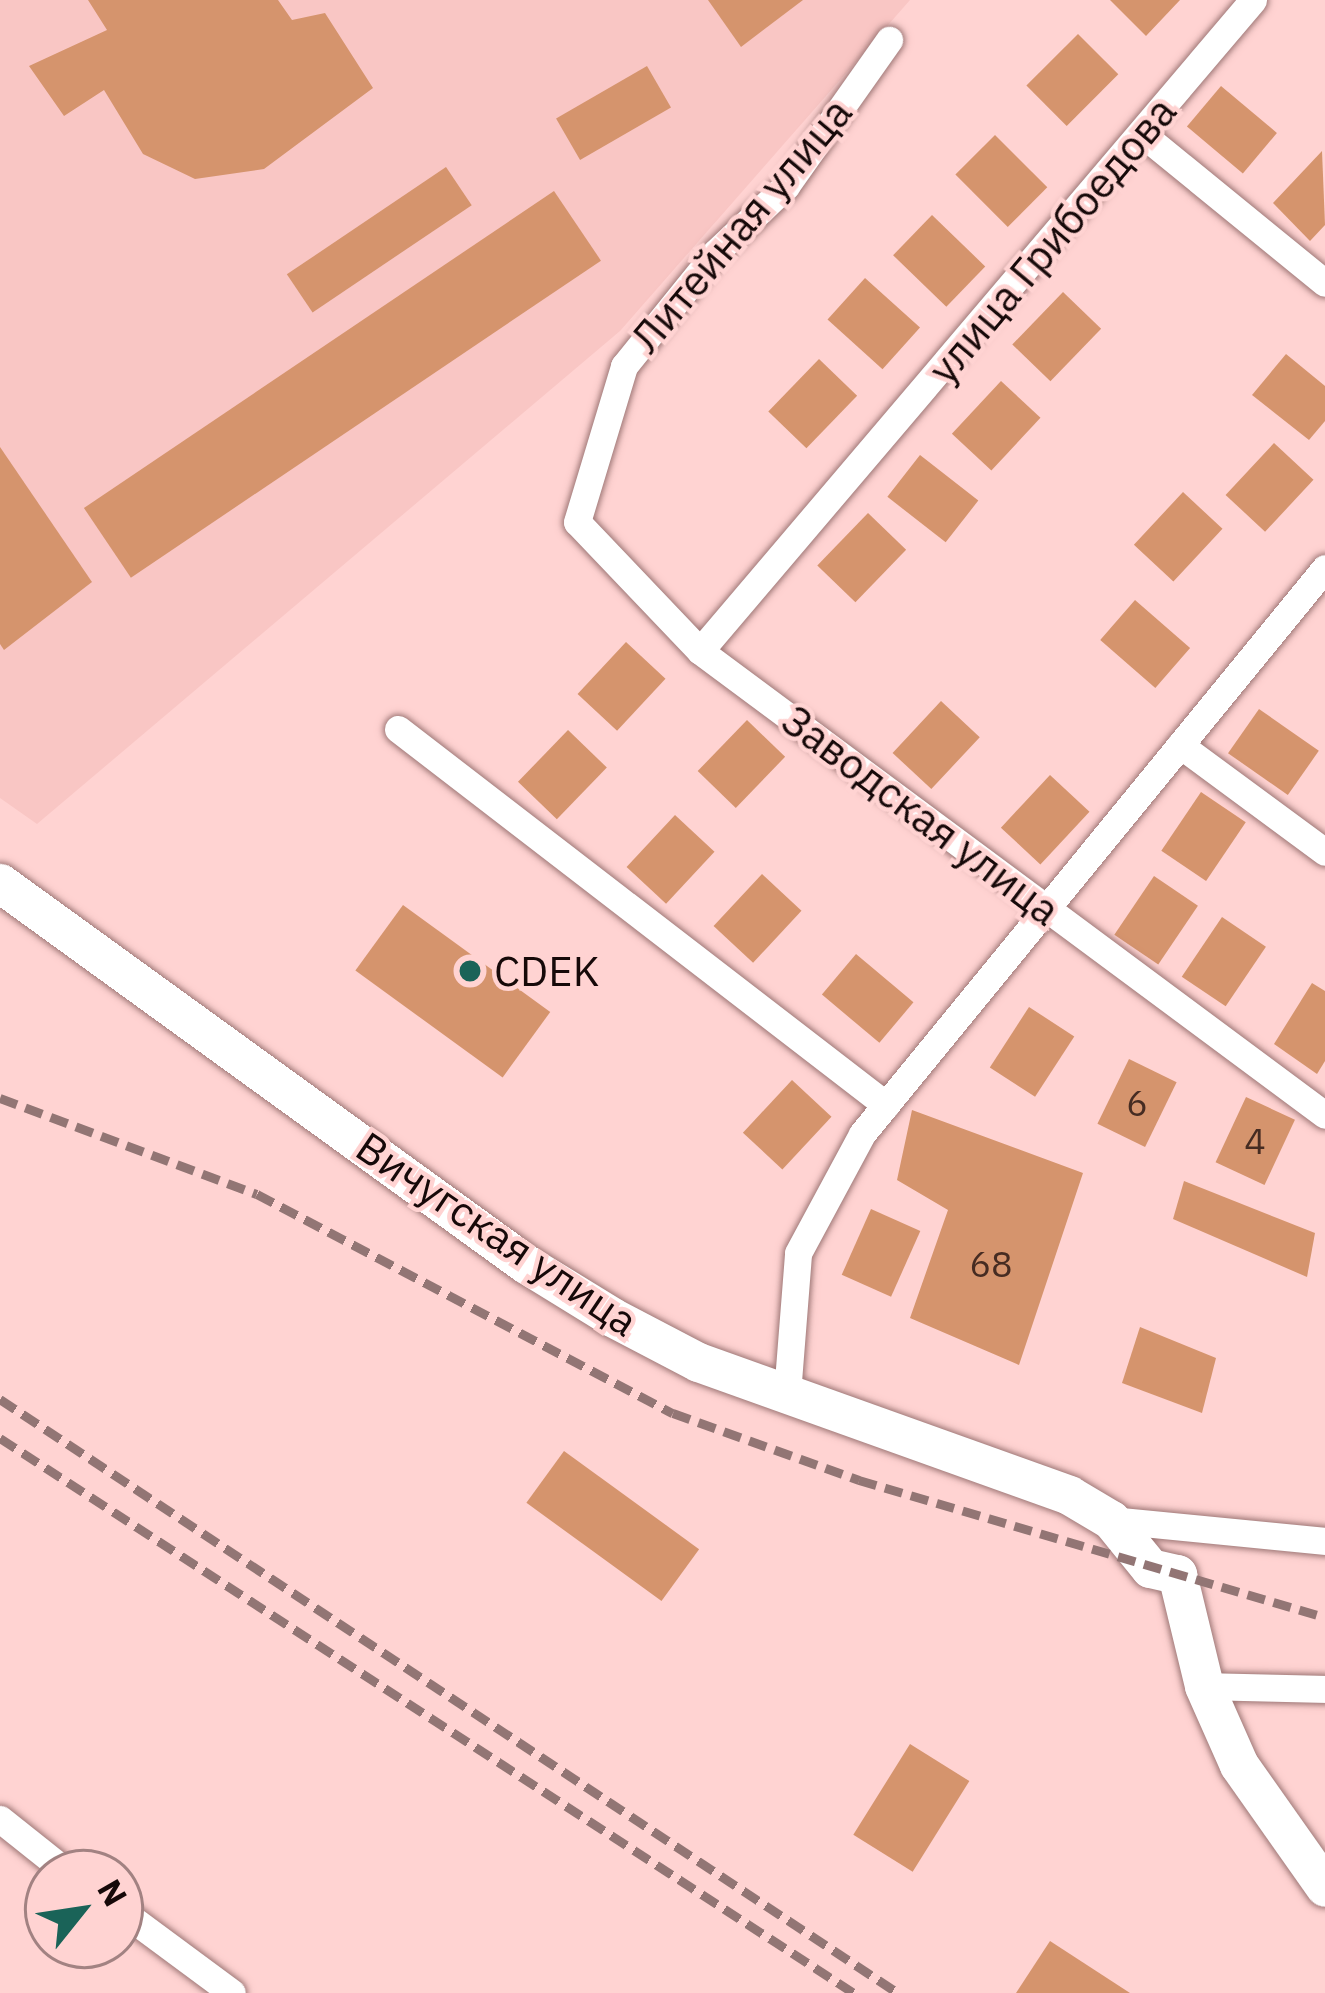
<!DOCTYPE html>
<html>
<head>
<meta charset="utf-8">
<style>
	body { margin:0 }
	#map { position:relative; width:1325px; height:1993px; overflow:hidden; background:#ffd3d2; font-family:"IBM Plex Sans",sans-serif }
	div>[style] { position:absolute }
	[style*='--x'] { left:calc(var(--x)*1px); top:calc(var(--y)*1px); width:calc(var(--w)*1px); rotate:calc(var(--a)*1deg) }
	.built>* { inset:0; background:#f9c6c4 }
	.building>* { inset:0; background:#d5946d; transform-origin:0 0 }
	.roads { filter:drop-shadow(0 0 3px #9f7877) drop-shadow(0 0 3px #9f7877) }
	.minor>* { height:27px; margin:-13.5px; padding:0 13.5px; transform-origin:13.5px; border-radius:13.5px; background:#fff }
	.secondary>* { height:39px; margin:-19.5px; padding:0 19.5px; transform-origin:19.5px; border-radius:19.5px; background:#fff }
	.rail>* { height:9px; margin-top:-4.5px; transform-origin:0; background:repeating-linear-gradient(90deg,#927574 0 18px,transparent 0 27px) }
	.dots>* { width:33px; height:33px; translate:-50% -50%; box-sizing:border-box; border:6px solid #ffd3d2; border-radius:50% }
	span { translate:-50% -50%; white-space:nowrap; text-align:center; line-height:1.15; -webkit-text-stroke:9px #ffd3d2; paint-order:stroke }
	.number-label { font-size:36px; color:#462c22 }
	.number-label span { -webkit-text-stroke-width:0 }
	.street-label { font-size:42px; color:#160909 }
	.poi-label { font-size:42px; color:#160909 }
	.left { translate:0 -50%; text-align:left }
	.north { position:absolute; left:24px; top:1849px; width:120px; height:120px; box-sizing:border-box; background:#ffd3d2; border:3px solid #a28282; border-radius:50%; rotate:60deg; font-size:33px; font-weight:700; line-height:48px; text-align:center; color:#160909 }
	.north::after { content:''; display:block; margin:auto; width:42px; height:54px; background:#1a6358; clip-path:polygon(50% 0,100% 100%,50% 72%,0 100%) }
</style>
</head>
<body>
<div id="map">
	<div class="built">
		<div style="clip-path:polygon(0 0,910px 0,620px 331px,37px 824px,0 798px)"></div>
	</div>
	<div class="building">
		<div style="clip-path:polygon(88px 0,278px 0,292px 20px,325px 13px,373px 88px,264px 169px,195px 179px,143px 154px,104px 90px,64px 116px,29px 66px,107px 30px)"></div>
		<div style="clip-path:polygon(708px 0,803px 0,741px 47px)"></div>
		<div style="clip-path:polygon(1110px 0,1180px 0,1146px 36px)"></div>
		<div style="left:1078px;top:34px;width:57px;height:73px;rotate:45deg"></div>
		<div style="left:647px;top:66px;width:48px;height:105px;rotate:60deg"></div>
		<div style="left:1221px;top:86px;width:73px;height:53px;rotate:40deg"></div>
		<div style="left:995px;top:135px;width:74px;height:56px;rotate:45deg"></div>
		<div style="clip-path:polygon(1322px 151px,1325px 225px,1310px 241px,1273px 203px)"></div>
		<div style="left:446px;top:167px;width:46px;height:192px;rotate:56deg"></div>
		<div style="left:554px;top:191px;width:84px;height:567px;rotate:56deg"></div>
		<div style="left:932px;top:215px;width:74px;height:56px;rotate:44deg"></div>
		<div style="left:865px;top:278px;width:74px;height:56px;rotate:42deg"></div>
		<div style="left:1063px;top:292px;width:53px;height:73px;rotate:44deg"></div>
		<div style="clip-path:polygon(1286px 354px,1325px 386px,1325px 421px,1309px 440px,1252px 395px)"></div>
		<div style="left:819px;top:359px;width:53px;height:73px;rotate:44deg"></div>
		<div style="left:1001px;top:381px;width:54px;height:72px;rotate:43deg"></div>
		<div style="left:1274px;top:443px;width:54px;height:71px;rotate:43deg"></div>
		<div style="clip-path:polygon(0 447px,92px 582px,4px 650px,0 644px)"></div>
		<div style="left:920px;top:455px;width:74px;height:53px;rotate:38deg"></div>
		<div style="left:1183px;top:492px;width:54px;height:72px;rotate:43deg"></div>
		<div style="left:868px;top:513px;width:53px;height:73px;rotate:44deg"></div>
		<div style="left:1135px;top:600px;width:73px;height:53px;rotate:41deg"></div>
		<div style="left:626px;top:642px;width:54px;height:71px;rotate:43deg"></div>
		<div style="left:941px;top:701px;width:53px;height:71px;rotate:43deg"></div>
		<div style="left:1259px;top:709px;width:73px;height:54px;rotate:35deg"></div>
		<div style="left:747px;top:720px;width:53px;height:71px;rotate:44deg"></div>
		<div style="left:568px;top:730px;width:54px;height:72px;rotate:44deg"></div>
		<div style="left:1050px;top:775px;width:54px;height:72px;rotate:43deg"></div>
		<div style="left:1201px;top:792px;width:54px;height:71px;rotate:34deg"></div>
		<div style="left:675px;top:815px;width:54px;height:71px;rotate:43deg"></div>
		<div style="left:762px;top:874px;width:54px;height:71px;rotate:43deg"></div>
		<div style="left:1154px;top:876px;width:53px;height:71px;rotate:34deg"></div>
		<div style="left:403px;top:905px;width:182px;height:81px;rotate:36deg"></div>
		<div style="left:1222px;top:917px;width:53px;height:72px;rotate:34deg"></div>
		<div style="left:856px;top:954px;width:75px;height:53px;rotate:40deg"></div>
		<div style="clip-path:polygon(1312px 983px,1325px 991px,1325px 1061px,1317px 1074px,1274px 1044px)"></div>
		<div style="left:1029px;top:1007px;width:54px;height:72px;rotate:33deg"></div>
		<div style="left:1129px;top:1059px;width:53px;height:72px;rotate:26deg"></div>
		<div style="left:792px;top:1080px;width:54px;height:72px;rotate:43deg"></div>
		<div style="left:1246px;top:1097px;width:54px;height:72px;rotate:25deg"></div>
		<div style="clip-path:polygon(912px 1110px,1083px 1173px,1019px 1365px,910px 1318px,948px 1210px,897px 1180px)"></div>
		<div style="clip-path:polygon(1184px 1181px,1315px 1233px,1307px 1277px,1173px 1219px)"></div>
		<div style="left:871px;top:1209px;width:54px;height:72px;rotate:24deg"></div>
		<div style="clip-path:polygon(1140px 1327px,1216px 1358px,1202px 1413px,1122px 1383px)"></div>
		<div style="left:564px;top:1451px;width:167px;height:64px;rotate:36deg"></div>
		<div style="left:910px;top:1744px;width:70px;height:107px;rotate:32deg"></div>
		<div style="clip-path:polygon(1050px 1941px,1130px 1993px,1016px 1993px)"></div>
	</div>
	<div class="roads">
		<div class="minor">
			<div style="--x:1253;--y:0;--w:854;--a:130.35"></div>
			<div style="--x:700;--y:651;--w:778;--a:36.59"></div>
			<div style="--x:1141;--y:133;--w:237;--a:39.2"></div>
			<div style="--x:700;--y:651;--w:178;--a:-133.6"></div>
			<div style="--x:577;--y:522;--w:163;--a:-73.2"></div>
			<div style="--x:624;--y:366;--w:146;--a:-51.1"></div>
			<div style="--x:716;--y:252;--w:96;--a:-43.3"></div>
			<div style="--x:786;--y:186;--w:179;--a:-54.8"></div>
			<div style="--x:398;--y:729;--w:616;--a:37.61"></div>
			<div style="--x:1180;--y:745;--w:180;--a:36.4"></div>
			<div style="--x:787;--y:1394;--w:141;--a:-85.5"></div>
			<div style="--x:798;--y:1253;--w:135;--a:-61.7"></div>
			<div style="--x:862;--y:1134;--w:731;--a:-50.72"></div>
			<div style="--x:1111;--y:1520;--w:215;--a:5.6"></div>
			<div style="--x:1204;--y:1686;--w:121;--a:1.4"></div>
			<div style="--x:0;--y:1819;--w:87;--a:38.5"></div>
			<div style="--x:120;--y:1910;--w:139;--a:36.5"></div>
		</div>
		<div class="secondary">
			<div style="--x:0;--y:883;--w:649;--a:35.92"></div>
			<div style="--x:526;--y:1264;--w:101;--a:31.6"></div>
			<div style="--x:612;--y:1317;--w:97;--a:27.6"></div>
			<div style="--x:698;--y:1362;--w:394;--a:19.7"></div>
			<div style="--x:1069;--y:1495;--w:49;--a:30.8"></div>
			<div style="--x:1111;--y:1520;--w:62;--a:50.9"></div>
			<div style="--x:1150;--y:1568;--w:28;--a:13"></div>
			<div style="--x:1177;--y:1574;--w:115;--a:76.4"></div>
			<div style="--x:1204;--y:1686;--w:86;--a:66.1"></div>
			<div style="--x:1239;--y:1765;--w:149;--a:54.8"></div>
		</div>
	</div>
	<div class="rail">
		<div style="--x:0;--y:1098;--w:274;--a:20.5"></div>
		<div style="--x:257;--y:1194;--w:470;--a:27.8"></div>
		<div style="--x:673;--y:1413;--w:198;--a:19.8"></div>
		<div style="--x:859;--y:1480;--w:486;--a:16.4"></div>
		<div style="--x:0;--y:1399;--w:1077;--a:33.48"></div>
		<div style="--x:0;--y:1438;--w:1018;--a:33.02"></div>
	</div>
	<div class="dots">
		<div style="left:470px;top:971px;background:#1a6358"></div>
	</div>
	<div class="number-label">
		<span style="left:1137px;top:1103px">6</span>
		<span style="left:1255px;top:1141px">4</span>
		<span style="left:991px;top:1264px">68</span>
	</div>
	<div class="street-label">
		<span style="left:741px;top:225px;rotate:-50deg">Литейная улица</span>
		<span style="left:1052px;top:240px;rotate:-50deg">улица Грибоедова</span>
		<span style="left:921px;top:815px;rotate:37deg">Заводская улица</span>
		<span style="left:497px;top:1234px;rotate:34deg">Вичугская улица</span>
	</div>
	<div class="poi-label">
		<span class="left" style="left:494px;top:971px">CDEK</span>
	</div>
	<div class="north">N</div>
</div>
</body>
</html>
